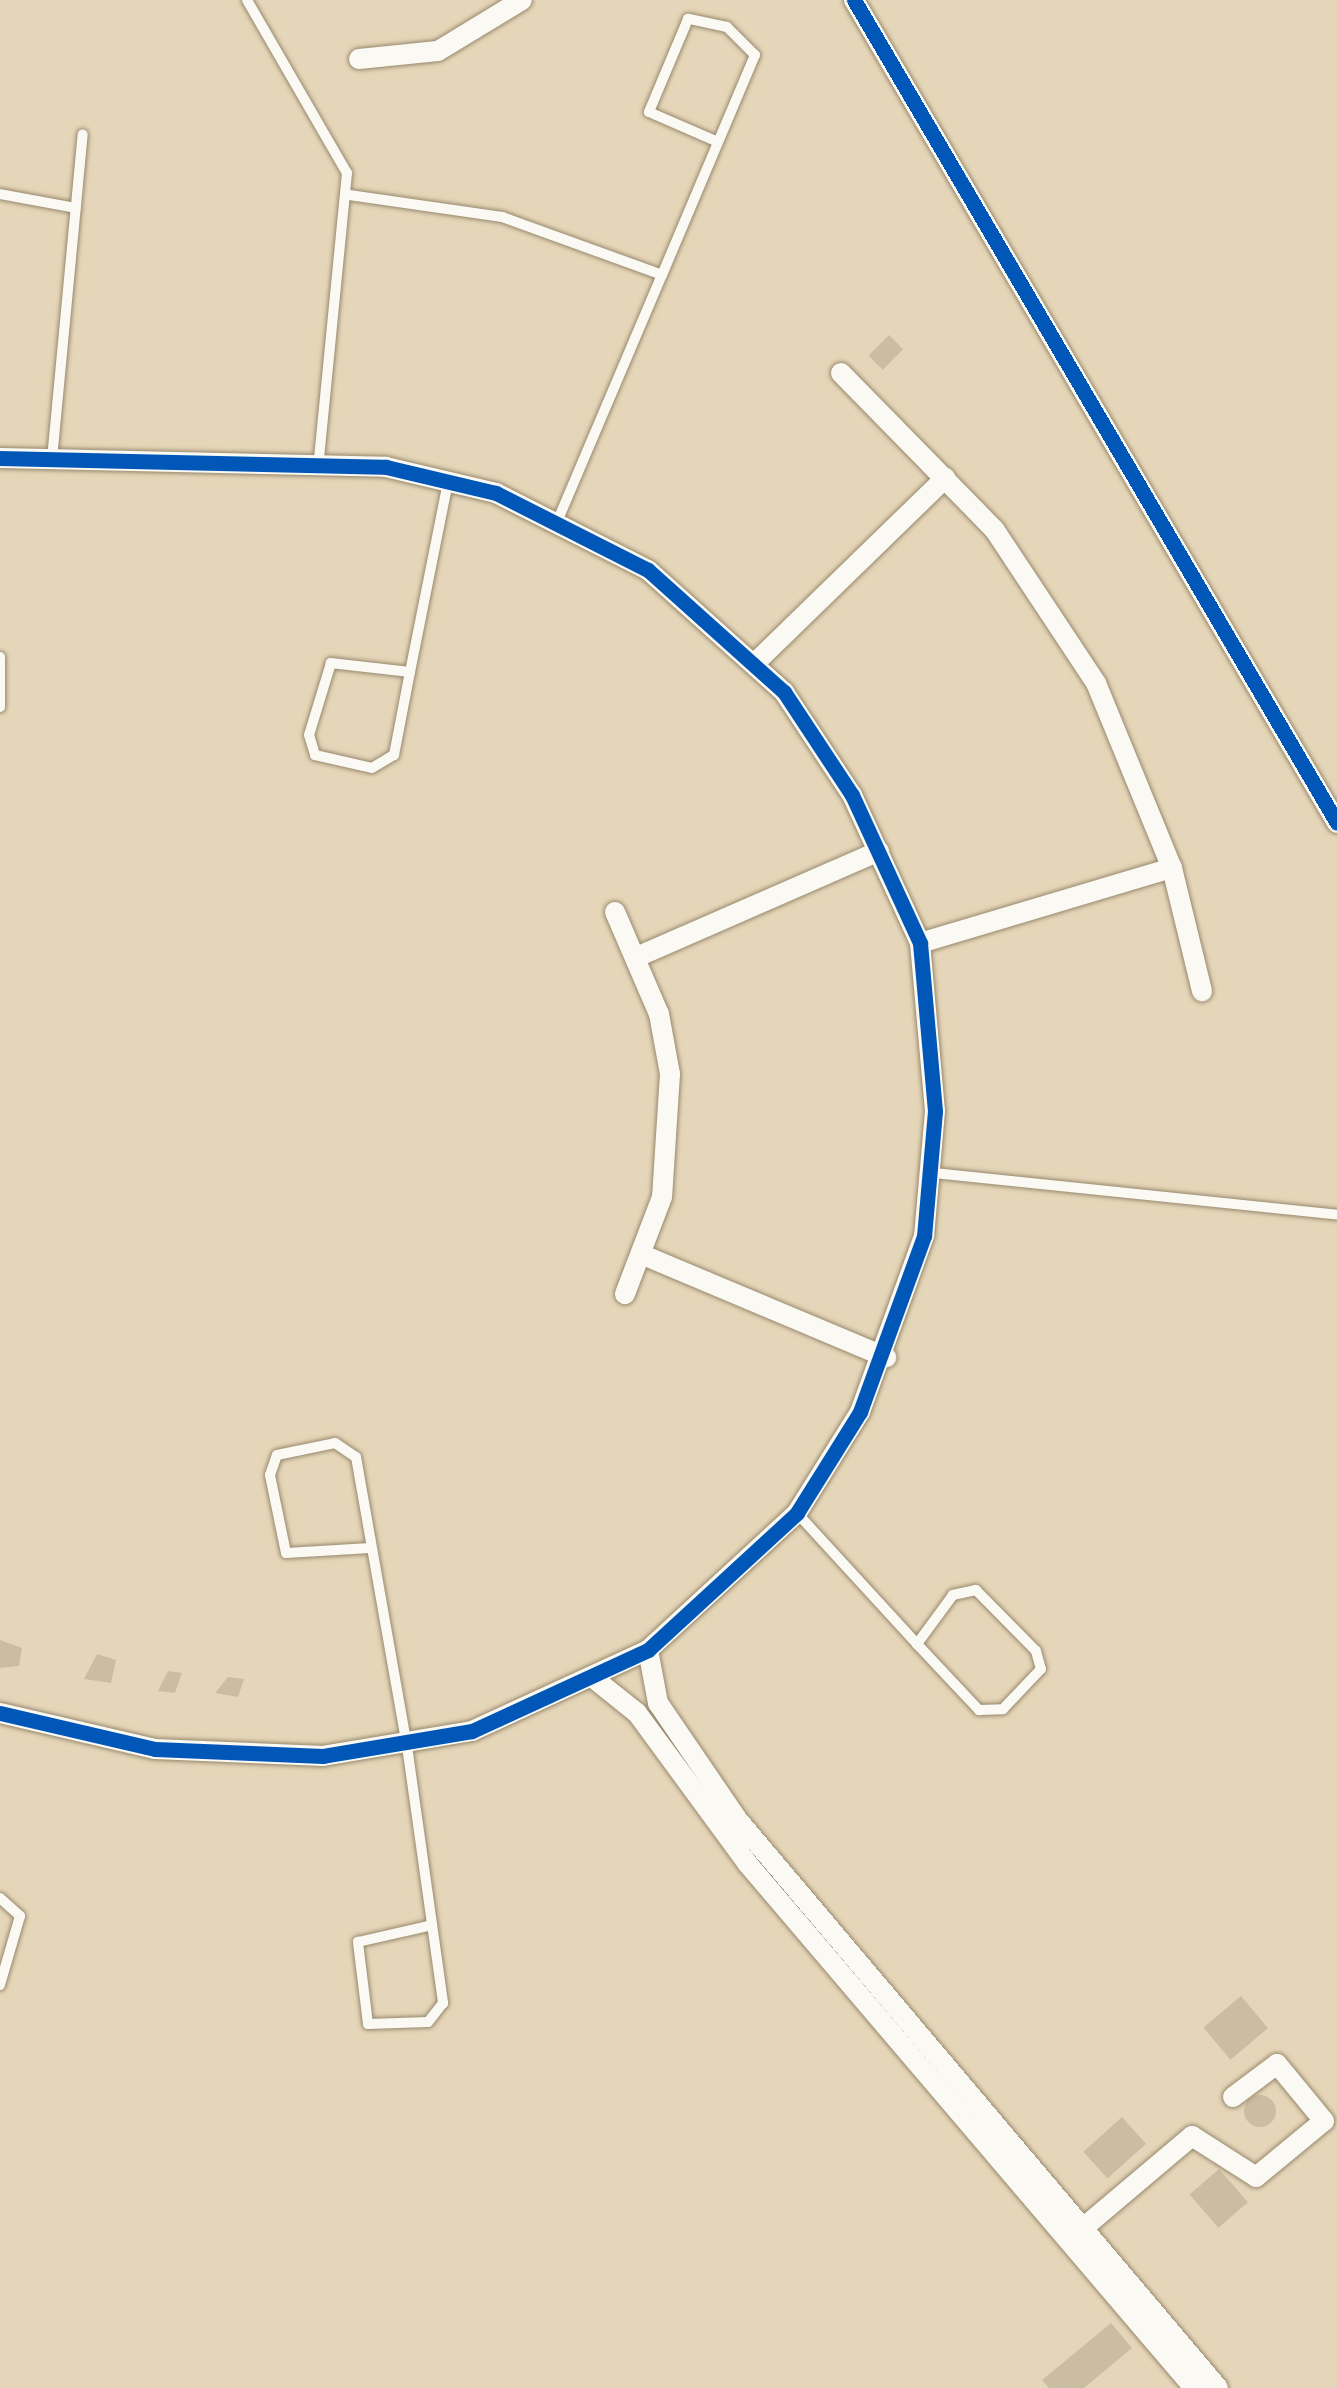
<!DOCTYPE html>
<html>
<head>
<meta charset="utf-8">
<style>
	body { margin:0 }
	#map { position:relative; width:1337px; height:2388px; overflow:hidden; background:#e6d6b9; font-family:"Exo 2",sans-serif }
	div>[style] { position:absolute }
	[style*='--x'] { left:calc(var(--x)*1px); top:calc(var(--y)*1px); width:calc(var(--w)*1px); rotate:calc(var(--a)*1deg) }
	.building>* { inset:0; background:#cbbda2; transform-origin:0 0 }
	.round { border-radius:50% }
	.roads { filter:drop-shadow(0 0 2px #97896d) drop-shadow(0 0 2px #97896d) }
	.service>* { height:10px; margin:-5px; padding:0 5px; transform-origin:5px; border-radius:5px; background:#fbf9f4 }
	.minor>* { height:20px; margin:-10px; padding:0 10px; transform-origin:10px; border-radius:10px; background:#fbf9f4 }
	.cycleway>* { height:15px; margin:-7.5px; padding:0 7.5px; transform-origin:7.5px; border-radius:7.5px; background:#0057b8 }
	span { translate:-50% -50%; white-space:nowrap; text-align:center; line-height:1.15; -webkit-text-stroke:8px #fadba5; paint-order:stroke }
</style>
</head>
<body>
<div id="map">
	<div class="building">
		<div style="left:889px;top:335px;width:20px;height:29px;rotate:45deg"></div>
		<div style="clip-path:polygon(0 1640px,22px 1648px,19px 1666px,0 1668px)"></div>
		<div style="clip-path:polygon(97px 1654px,116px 1660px,111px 1683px,84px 1679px)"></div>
		<div style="clip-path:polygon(168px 1671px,182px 1673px,175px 1693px,158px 1691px)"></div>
		<div style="clip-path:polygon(228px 1677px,244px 1679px,238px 1697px,215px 1693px)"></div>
		<div style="left:1241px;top:1996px;width:42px;height:49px;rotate:50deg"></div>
		<div class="round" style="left:1244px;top:2095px;width:32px;height:32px"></div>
		<div style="left:1122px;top:2117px;width:36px;height:52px;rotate:48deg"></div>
		<div style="left:1219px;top:2169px;width:44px;height:39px;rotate:49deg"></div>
		<div style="clip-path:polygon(1111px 2323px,1132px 2348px,1084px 2388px,1049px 2388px,1042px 2380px)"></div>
	</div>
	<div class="roads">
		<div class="service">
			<div style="--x:247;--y:0;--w:200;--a:60"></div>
			<div style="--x:347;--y:173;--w:287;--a:95.6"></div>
			<div style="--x:0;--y:194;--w:77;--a:10.4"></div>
			<div style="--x:349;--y:195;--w:155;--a:8.2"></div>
			<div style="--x:502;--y:217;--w:170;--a:19.9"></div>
			<div style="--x:52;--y:459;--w:326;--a:-84.6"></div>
			<div style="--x:557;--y:522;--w:268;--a:-67"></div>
			<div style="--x:662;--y:275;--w:239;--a:-67.1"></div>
			<div style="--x:755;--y:55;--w:40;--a:-135"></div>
			<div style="--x:727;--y:27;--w:40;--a:-168"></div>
			<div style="--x:688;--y:19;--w:101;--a:112.8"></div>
			<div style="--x:649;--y:112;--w:75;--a:23.5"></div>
			<div style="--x:0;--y:657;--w:50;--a:90"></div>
			<div style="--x:410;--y:672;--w:80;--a:-173.5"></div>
			<div style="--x:331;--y:663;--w:75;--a:107"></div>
			<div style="--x:309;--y:735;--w:21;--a:73"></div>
			<div style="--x:315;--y:755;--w:58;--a:12.8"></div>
			<div style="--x:372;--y:768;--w:26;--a:-31"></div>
			<div style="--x:394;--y:755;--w:85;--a:-79.1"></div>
			<div style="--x:410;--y:672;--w:195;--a:-78.7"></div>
			<div style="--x:934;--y:1173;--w:405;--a:5.9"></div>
			<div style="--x:797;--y:1513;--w:178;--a:47.5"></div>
			<div style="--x:917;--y:1644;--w:91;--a:46.8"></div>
			<div style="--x:979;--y:1710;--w:24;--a:-2"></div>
			<div style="--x:1003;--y:1709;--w:55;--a:-46.5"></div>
			<div style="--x:1041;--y:1669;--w:19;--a:-106"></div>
			<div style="--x:1036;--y:1651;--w:86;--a:-134.5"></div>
			<div style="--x:976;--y:1590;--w:24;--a:168"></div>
			<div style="--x:953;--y:1595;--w:61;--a:126.3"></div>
			<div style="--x:370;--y:1548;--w:84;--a:176.6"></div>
			<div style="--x:286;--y:1553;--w:80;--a:-101.6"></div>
			<div style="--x:270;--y:1475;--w:21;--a:-71"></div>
			<div style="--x:277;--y:1455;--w:59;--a:-11.7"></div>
			<div style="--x:335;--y:1443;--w:25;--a:34"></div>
			<div style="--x:356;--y:1457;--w:293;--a:80"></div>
			<div style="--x:407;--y:1746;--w:260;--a:82"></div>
			<div style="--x:443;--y:2003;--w:24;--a:128"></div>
			<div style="--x:428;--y:2022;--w:60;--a:178.1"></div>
			<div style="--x:368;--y:2024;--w:83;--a:-97"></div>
			<div style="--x:358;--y:1942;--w:76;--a:-12.9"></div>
			<div style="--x:0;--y:1898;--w:27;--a:42"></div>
			<div style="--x:20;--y:1916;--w:72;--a:106.2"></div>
		</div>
		<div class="minor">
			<div style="--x:854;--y:0;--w:954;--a:59.59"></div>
			<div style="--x:359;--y:59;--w:79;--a:-5.8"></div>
			<div style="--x:438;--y:51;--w:98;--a:-31.3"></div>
			<div style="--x:841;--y:373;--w:219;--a:45.6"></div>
			<div style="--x:994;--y:529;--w:185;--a:56.5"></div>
			<div style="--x:1096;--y:683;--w:200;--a:67.7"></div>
			<div style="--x:1172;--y:868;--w:127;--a:76.3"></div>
			<div style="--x:0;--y:458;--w:386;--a:1.3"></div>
			<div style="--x:386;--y:467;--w:113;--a:13.3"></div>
			<div style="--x:496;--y:493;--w:170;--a:26.9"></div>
			<div style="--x:648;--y:570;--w:183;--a:41.9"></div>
			<div style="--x:784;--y:692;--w:123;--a:56.6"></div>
			<div style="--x:852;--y:795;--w:163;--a:65.3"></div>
			<div style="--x:920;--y:943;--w:169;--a:84.9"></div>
			<div style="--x:935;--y:1111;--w:125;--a:95"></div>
			<div style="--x:924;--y:1236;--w:187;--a:110"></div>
			<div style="--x:860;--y:1412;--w:119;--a:122"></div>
			<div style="--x:797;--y:1513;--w:202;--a:137.4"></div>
			<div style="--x:648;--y:1650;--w:194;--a:155.3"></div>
			<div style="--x:472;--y:1731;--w:151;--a:170.5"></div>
			<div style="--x:323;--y:1756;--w:168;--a:-177.6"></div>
			<div style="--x:155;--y:1749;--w:159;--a:-166.9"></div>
			<div style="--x:754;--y:664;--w:267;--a:-44.2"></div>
			<div style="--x:615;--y:912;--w:111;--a:66.7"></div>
			<div style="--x:659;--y:1014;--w:61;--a:79.6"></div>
			<div style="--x:670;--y:1074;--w:123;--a:93.7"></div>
			<div style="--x:662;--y:1197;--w:104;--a:110.9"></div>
			<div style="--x:920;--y:943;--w:263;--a:-16.6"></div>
			<div style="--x:639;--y:956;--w:262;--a:-23.6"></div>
			<div style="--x:643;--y:1255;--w:264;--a:22.8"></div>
			<div style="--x:648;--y:1650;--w:54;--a:79.3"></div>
			<div style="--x:658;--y:1703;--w:140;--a:55.7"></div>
			<div style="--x:737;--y:1819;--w:745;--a:49.79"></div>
			<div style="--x:597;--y:1681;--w:51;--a:38.7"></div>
			<div style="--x:637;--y:1713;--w:186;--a:53.7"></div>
			<div style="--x:747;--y:1863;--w:690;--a:49.59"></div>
			<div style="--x:1076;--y:2234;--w:152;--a:-40.2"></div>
			<div style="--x:1192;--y:2136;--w:76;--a:32.6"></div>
			<div style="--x:1256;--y:2177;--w:88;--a:-39.5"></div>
			<div style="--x:1324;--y:2121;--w:74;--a:-129.5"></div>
			<div style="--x:1277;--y:2064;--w:55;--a:143.1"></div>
		</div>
	</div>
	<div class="cycleway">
		<div style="--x:854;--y:0;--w:954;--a:59.59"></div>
		<div style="--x:0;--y:458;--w:386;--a:1.3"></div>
		<div style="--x:386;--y:467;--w:113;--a:13.3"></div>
		<div style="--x:496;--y:493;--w:170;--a:26.9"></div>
		<div style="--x:648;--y:570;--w:183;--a:41.9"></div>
		<div style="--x:784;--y:692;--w:123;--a:56.6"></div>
		<div style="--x:852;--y:795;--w:163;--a:65.3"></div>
		<div style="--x:920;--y:943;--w:169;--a:84.9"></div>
		<div style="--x:935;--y:1111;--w:125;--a:95"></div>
		<div style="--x:924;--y:1236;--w:187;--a:110"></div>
		<div style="--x:860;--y:1412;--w:119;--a:122"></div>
		<div style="--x:797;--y:1513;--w:202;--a:137.4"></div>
		<div style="--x:648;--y:1650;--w:194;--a:155.3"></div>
		<div style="--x:472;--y:1731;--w:151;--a:170.5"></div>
		<div style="--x:323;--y:1756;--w:168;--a:-177.6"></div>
		<div style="--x:155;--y:1749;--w:159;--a:-166.9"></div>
	</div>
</div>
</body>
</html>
